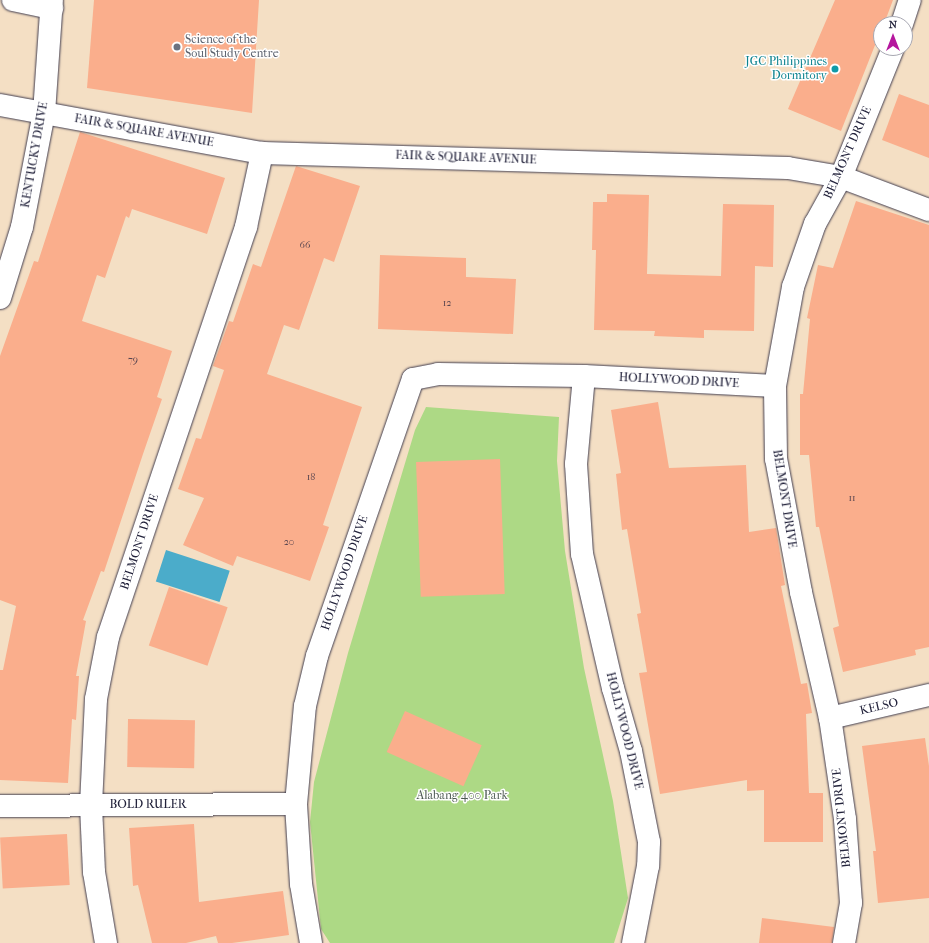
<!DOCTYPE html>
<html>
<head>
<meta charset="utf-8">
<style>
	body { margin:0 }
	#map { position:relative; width:929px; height:943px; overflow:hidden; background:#f4dfc4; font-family:"IM FELL French Canon",serif }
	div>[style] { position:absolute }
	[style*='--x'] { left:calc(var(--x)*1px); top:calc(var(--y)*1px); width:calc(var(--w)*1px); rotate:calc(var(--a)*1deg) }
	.green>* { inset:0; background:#add985 }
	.water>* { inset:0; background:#4bacca; transform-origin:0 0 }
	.building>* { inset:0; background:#faae8c; transform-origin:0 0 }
	.roads { filter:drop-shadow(0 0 1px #423e50) drop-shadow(0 0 1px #423e50) }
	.minor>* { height:22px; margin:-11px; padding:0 11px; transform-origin:11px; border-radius:11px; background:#fff }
	.dots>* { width:11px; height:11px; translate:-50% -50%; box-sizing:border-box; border:2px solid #fff; border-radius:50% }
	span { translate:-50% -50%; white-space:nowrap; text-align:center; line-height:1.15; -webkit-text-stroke:3px #fff; paint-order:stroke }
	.number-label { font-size:10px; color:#58454f }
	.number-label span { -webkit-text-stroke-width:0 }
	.worship-label { font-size:12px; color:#5b616d }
	.left { translate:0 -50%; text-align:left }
	.culture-label { font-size:12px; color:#0d838f }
	.right { translate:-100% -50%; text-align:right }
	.street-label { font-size:12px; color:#22223b }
	.park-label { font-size:12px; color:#4c5951 }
	.north { position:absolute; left:873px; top:16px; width:40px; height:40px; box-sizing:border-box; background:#fff; border:1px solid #a7a7b1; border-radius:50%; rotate:0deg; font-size:11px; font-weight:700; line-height:16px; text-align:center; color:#22223b }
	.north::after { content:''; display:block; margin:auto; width:14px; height:18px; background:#b5179e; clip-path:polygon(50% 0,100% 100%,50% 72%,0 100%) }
</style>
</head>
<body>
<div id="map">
	<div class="green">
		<div style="clip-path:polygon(426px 407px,559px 417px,557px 461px,565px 551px,584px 668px,613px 801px,628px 898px,614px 943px,330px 943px,321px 929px,310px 822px,314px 782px,348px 653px,415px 430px)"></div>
	</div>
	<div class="water">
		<div style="left:166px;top:550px;width:67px;height:33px;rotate:18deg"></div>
	</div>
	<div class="building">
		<div style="clip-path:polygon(94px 0,259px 0,252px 113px,87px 88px)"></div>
		<div style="clip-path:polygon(835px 0,893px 0,884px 24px,881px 24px,881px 30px,841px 131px,788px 109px)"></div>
		<div style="clip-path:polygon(899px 94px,929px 105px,929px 158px,882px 140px)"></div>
		<div style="clip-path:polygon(80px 132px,225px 178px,207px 234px,132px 209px,129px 218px,126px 216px,105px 278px,97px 275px,82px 321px,172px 351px,157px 397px,162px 399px,143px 454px,104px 572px,101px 571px,83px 620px,86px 621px,76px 676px,79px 676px,76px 720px,72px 719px,68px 783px,0 780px,0 670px,3px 670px,16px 606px,0 600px,0 356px,34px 261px,38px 262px)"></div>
		<div style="clip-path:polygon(296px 166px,360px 186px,334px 262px,324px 258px,299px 330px,284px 325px,267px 374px,362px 407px,323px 525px,329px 527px,310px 581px,237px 556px,233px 566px,183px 545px,204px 498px,178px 489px,196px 438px,201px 439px,224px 370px,213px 366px,229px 321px,233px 322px,253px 264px,261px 267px)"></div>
		<div style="clip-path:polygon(607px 194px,649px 195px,647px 274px,721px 276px,723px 204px,774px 205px,773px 267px,755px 266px,754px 331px,704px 330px,704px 338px,654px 336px,655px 331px,594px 330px,596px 250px,592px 250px,593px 202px,607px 202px)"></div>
		<div style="clip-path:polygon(856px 201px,929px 225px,929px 647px,915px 650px,916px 655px,843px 672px,833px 628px,839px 626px,819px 527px,816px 527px,809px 455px,800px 455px,800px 394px,803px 394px,810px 319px,807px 318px,818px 265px,833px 268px)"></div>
		<div style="clip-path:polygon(380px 255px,466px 258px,466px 277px,516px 279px,513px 334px,378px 329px)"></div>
		<div style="clip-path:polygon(658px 402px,669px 468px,746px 465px,749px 532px,776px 528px,785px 585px,781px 586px,801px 684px,807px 683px,812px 713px,806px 714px,809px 793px,823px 793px,823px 842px,764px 842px,764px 790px,747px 791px,747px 780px,660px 794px,639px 673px,647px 672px,637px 614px,641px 613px,627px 529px,622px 530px,616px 474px,621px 473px,611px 410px)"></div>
		<div style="left:500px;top:459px;width:135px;height:84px;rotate:88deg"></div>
		<div style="left:169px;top:587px;width:62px;height:62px;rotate:19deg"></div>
		<div style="left:405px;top:711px;width:84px;height:45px;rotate:24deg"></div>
		<div style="left:128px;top:719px;width:67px;height:48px;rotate:1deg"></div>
		<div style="clip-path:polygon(925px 738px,929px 766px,929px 898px,878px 903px,873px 851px,876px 851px,862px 746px)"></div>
		<div style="clip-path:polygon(194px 824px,199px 902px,283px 891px,289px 935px,232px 943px,218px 943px,216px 936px,186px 943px,152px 943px,138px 885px,133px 886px,129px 828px)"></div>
		<div style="left:67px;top:834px;width:51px;height:67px;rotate:87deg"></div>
		<div style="clip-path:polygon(762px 918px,834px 927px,832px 943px,759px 943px)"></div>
	</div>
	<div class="roads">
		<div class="minor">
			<div style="--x:13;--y:0;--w:40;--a:12"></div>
			<div style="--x:902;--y:24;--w:25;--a:-72"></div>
			<div style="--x:0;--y:105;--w:266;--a:10.4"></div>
			<div style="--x:262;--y:153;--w:526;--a:1.63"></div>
			<div style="--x:788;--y:168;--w:54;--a:9.6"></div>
			<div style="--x:841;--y:177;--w:94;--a:20.6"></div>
			<div style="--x:0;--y:298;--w:74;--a:-72.8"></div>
			<div style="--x:22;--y:227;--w:116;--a:-79.1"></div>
			<div style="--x:44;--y:113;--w:113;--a:-86"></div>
			<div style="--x:584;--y:376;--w:88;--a:95.2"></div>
			<div style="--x:576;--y:464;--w:90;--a:86.2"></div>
			<div style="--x:582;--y:554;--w:138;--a:77"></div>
			<div style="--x:613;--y:688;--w:66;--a:74.1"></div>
			<div style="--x:631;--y:751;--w:93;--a:78.8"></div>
			<div style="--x:649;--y:842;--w:24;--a:92"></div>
			<div style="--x:648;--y:866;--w:78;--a:101"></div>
			<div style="--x:830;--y:718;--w:102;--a:-13.1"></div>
			<div style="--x:0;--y:806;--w:296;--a:-0.4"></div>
			<div style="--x:106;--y:943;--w:72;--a:-99.6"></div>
			<div style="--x:94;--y:872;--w:67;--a:-92.6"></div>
			<div style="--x:91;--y:805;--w:106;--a:-87.3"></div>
			<div style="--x:96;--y:699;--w:63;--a:-79"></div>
			<div style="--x:108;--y:637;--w:433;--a:-71.4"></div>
			<div style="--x:246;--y:227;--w:76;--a:-77.8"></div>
			<div style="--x:311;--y:943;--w:60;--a:-99.6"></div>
			<div style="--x:301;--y:884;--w:80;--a:-93.6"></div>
			<div style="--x:296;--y:804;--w:98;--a:-84.8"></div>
			<div style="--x:305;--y:706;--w:51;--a:-76.5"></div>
			<div style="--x:317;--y:656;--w:293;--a:-70.9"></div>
			<div style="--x:413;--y:379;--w:25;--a:-11"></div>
			<div style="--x:438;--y:374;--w:146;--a:0.8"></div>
			<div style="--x:584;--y:376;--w:191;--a:3"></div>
			<div style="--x:844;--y:943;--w:41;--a:-80.1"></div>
			<div style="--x:851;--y:903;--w:84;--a:-94.1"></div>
			<div style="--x:845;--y:819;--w:102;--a:-98.4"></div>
			<div style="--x:830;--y:718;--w:129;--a:-103"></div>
			<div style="--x:801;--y:592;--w:135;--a:-100.6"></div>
			<div style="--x:776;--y:459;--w:73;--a:-90.8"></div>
			<div style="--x:775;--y:386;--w:101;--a:-79.7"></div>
			<div style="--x:793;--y:287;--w:67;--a:-70.8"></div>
			<div style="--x:815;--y:224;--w:54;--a:-61"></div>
			<div style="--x:841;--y:177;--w:139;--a:-68"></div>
		</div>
	</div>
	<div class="dots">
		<div style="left:177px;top:47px;background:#6b7280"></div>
		<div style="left:835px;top:69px;background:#0f9aa8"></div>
	</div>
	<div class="number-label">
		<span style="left:305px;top:246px">66</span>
		<span style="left:447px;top:304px">12</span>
		<span style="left:133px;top:361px">79</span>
		<span style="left:311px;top:478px">18</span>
		<span style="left:852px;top:499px">11</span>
		<span style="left:289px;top:543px">20</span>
	</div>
	<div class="worship-label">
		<span class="left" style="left:185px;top:47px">Science of the<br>Soul Study Centre</span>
	</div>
	<div class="culture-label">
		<span class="right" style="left:827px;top:69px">JGC Philippines<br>Dormitory</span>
	</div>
	<div class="street-label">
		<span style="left:144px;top:131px;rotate:10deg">FAIR &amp; SQUARE AVENUE</span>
		<span style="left:848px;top:153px;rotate:-66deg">BELMONT DRIVE</span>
		<span style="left:35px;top:155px;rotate:-80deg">KENTUCKY DRIVE</span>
		<span style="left:466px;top:158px;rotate:2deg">FAIR &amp; SQUARE AVENUE</span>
		<span style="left:679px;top:381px;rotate:3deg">HOLLYWOOD DRIVE</span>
		<span style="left:784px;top:499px;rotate:81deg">BELMONT DRIVE</span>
		<span style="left:140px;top:542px;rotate:-72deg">BELMONT DRIVE</span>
		<span style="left:345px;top:573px;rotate:-71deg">HOLLYWOOD DRIVE</span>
		<span style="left:879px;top:707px;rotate:-13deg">KELSO</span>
		<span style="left:624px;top:731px;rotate:76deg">HOLLYWOOD DRIVE</span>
		<span style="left:148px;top:805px">BOLD RULER</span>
		<span style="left:842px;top:818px;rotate:-96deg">BELMONT DRIVE</span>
	</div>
	<div class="park-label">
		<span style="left:462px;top:796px">Alabang 400 Park</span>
	</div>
	<div class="north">N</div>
</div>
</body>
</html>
